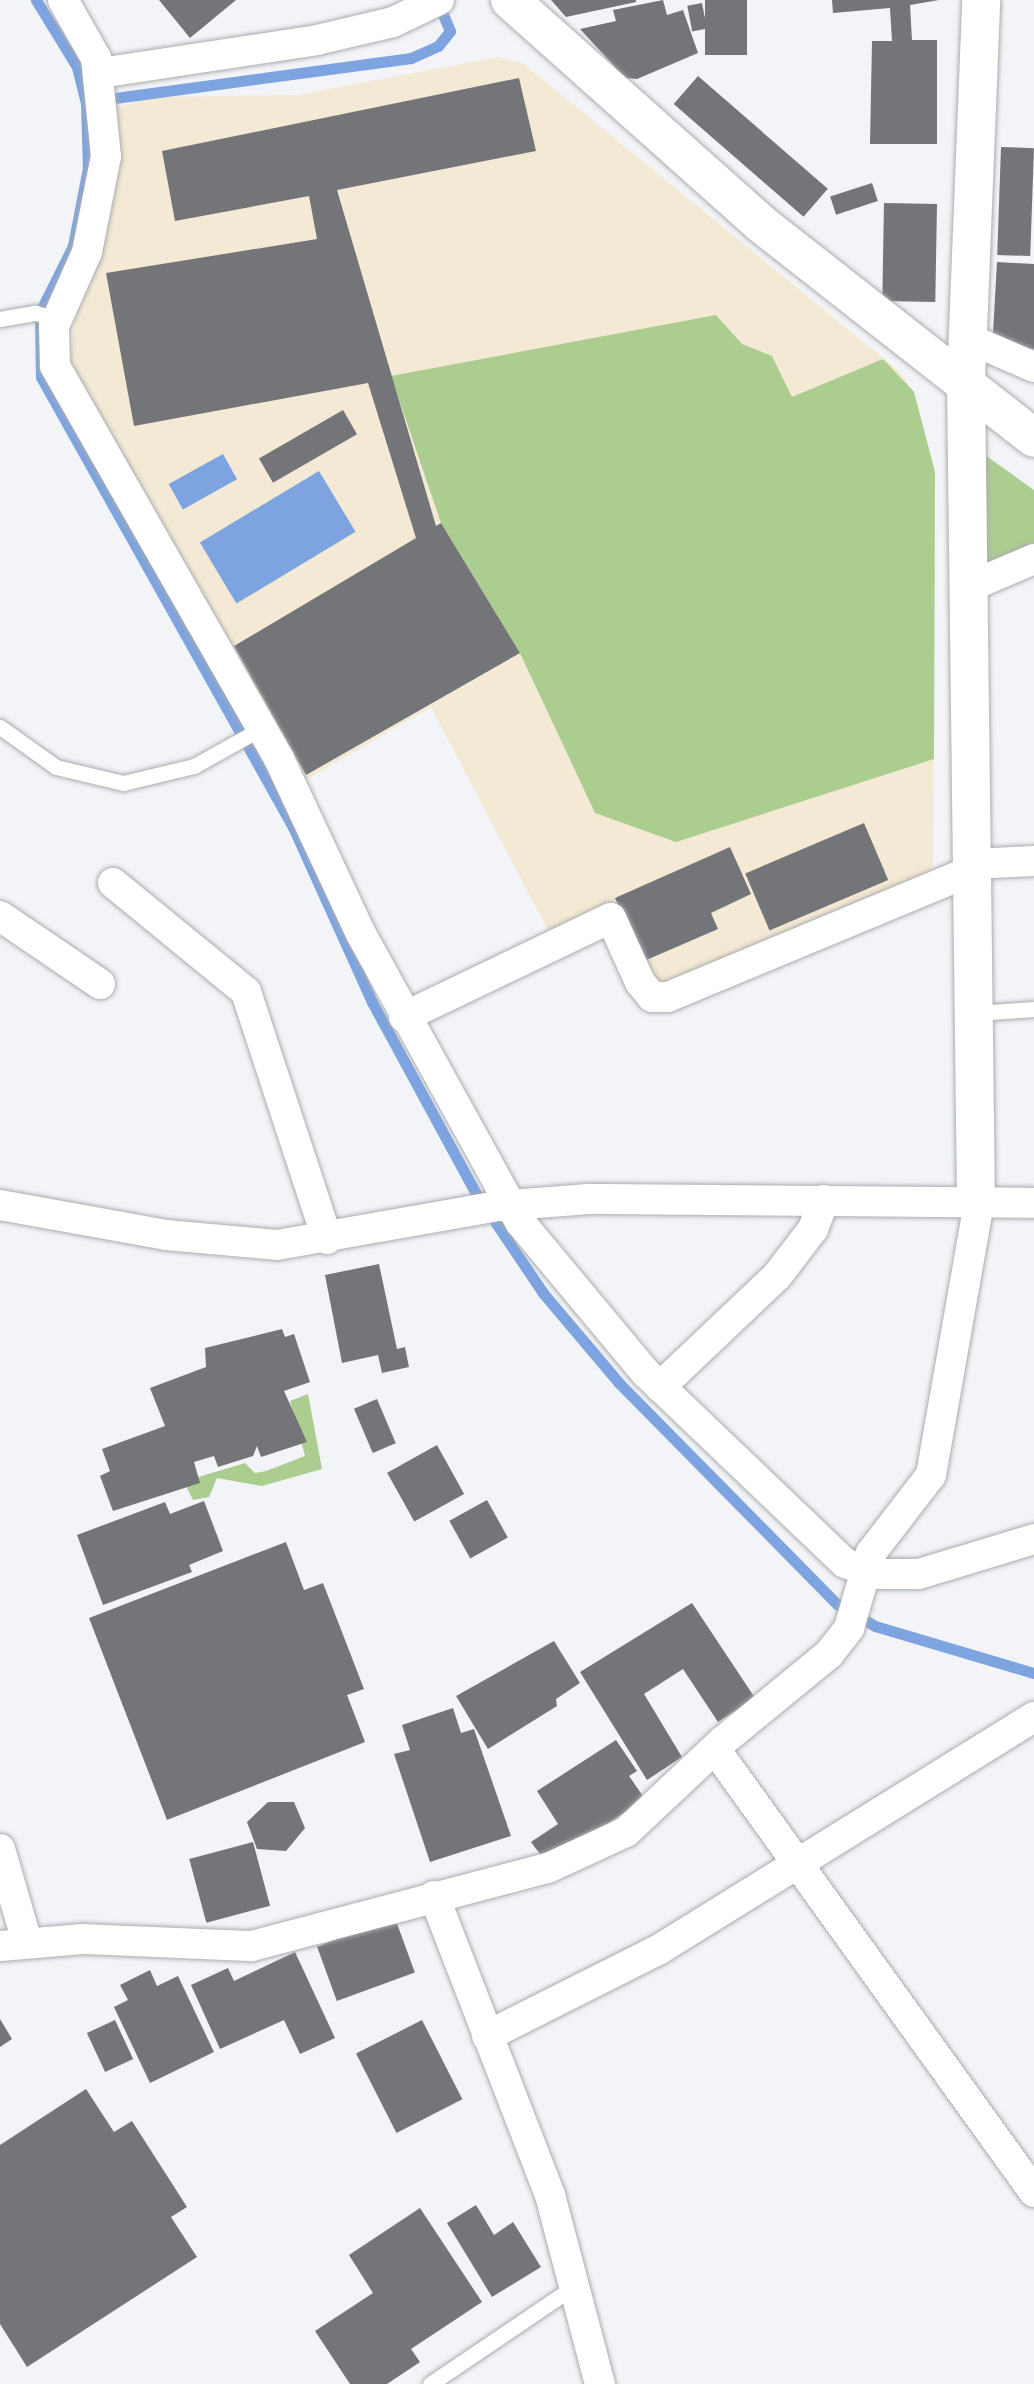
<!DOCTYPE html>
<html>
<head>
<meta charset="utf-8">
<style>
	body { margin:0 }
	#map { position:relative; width:1034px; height:2384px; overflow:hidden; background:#f2f4f7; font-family:"Fira Sans",sans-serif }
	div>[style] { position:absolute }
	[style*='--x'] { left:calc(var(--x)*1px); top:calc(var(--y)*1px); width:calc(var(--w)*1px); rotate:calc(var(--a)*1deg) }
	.education>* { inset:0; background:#f3e9d4 }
	.green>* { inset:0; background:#accd90 }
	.water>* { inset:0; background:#7da4e0; transform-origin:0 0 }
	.stream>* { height:11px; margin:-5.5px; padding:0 5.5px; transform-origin:5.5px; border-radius:5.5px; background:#7da4e0 }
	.building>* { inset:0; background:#747578; transform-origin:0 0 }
	.roads { filter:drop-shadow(0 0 2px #abacaf) drop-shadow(0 0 2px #abacaf) }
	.service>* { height:15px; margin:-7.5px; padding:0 7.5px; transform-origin:7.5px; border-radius:7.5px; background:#fff }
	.minor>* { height:30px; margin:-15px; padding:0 15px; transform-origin:15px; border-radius:15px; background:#fff }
	.tertiary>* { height:38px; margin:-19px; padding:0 19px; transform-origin:19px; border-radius:19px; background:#fff }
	span { translate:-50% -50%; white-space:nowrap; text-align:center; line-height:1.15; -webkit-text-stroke:8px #f2f4f7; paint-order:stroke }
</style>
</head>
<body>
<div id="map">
	<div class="education">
		<div style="clip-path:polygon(499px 57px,524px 64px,900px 372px,914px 392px,935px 472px,933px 868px,914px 884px,666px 991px,653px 980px,616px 900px,550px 934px,431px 707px,302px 782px,69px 370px,74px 324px,105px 229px,113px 108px,153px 97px,297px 95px)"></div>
	</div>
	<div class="green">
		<div style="clip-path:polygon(716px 315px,742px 344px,772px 356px,792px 397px,883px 359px,914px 392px,935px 472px,934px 759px,676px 842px,595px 813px,520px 653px,441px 523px,391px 376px)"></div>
		<div style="clip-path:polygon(985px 455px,1034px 490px,1034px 553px,978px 574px)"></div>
		<div style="clip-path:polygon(308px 1394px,322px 1469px,262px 1486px,217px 1478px,209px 1497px,193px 1500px,187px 1488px,195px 1478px,245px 1463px,255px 1473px,266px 1471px,305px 1456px,290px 1401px)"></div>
	</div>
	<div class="water">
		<div style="left:223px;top:454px;width:29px;height:62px;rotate:61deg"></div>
		<div style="left:319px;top:471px;width:71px;height:139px;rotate:59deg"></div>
	</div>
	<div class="stream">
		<div style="--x:36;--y:0;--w:79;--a:58.5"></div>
		<div style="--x:77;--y:67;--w:36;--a:76"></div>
		<div style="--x:86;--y:102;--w:66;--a:88.3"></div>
		<div style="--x:88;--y:168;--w:79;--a:100.9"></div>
		<div style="--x:73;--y:246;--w:74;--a:116.6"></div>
		<div style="--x:40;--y:312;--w:65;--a:89.1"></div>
		<div style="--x:41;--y:377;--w:516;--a:60.75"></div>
		<div style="--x:293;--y:827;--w:192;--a:65.7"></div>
		<div style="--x:372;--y:1002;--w:220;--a:61.5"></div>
		<div style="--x:477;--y:1195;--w:118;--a:56"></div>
		<div style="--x:543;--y:1293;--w:119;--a:49.8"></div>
		<div style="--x:620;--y:1384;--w:309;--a:45.4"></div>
		<div style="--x:837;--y:1604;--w:44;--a:30.1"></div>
		<div style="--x:875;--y:1626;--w:166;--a:16.5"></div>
		<div style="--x:100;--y:100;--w:314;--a:-7.7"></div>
		<div style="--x:411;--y:58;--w:30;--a:-24"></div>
		<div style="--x:438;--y:46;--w:19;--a:-51"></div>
		<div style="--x:450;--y:31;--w:28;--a:-113"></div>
	</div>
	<div class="building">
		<div style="clip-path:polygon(159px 0,236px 0,190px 38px)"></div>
		<div style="clip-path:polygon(551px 0,636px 0,636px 2px,566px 17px)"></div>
		<div style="clip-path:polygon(663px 0,667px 15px,683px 10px,698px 53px,637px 79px,625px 78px,580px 29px,616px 21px,613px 10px)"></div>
		<div style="left:705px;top:0;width:42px;height:55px"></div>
		<div style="clip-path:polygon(832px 0,939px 0,910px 5px,912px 40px,937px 40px,937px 144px,870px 144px,872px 41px,892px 41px,890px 8px,833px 13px)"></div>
		<div style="left:702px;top:3px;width:26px;height:15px;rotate:79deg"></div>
		<div style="left:698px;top:76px;width:172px;height:37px;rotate:41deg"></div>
		<div style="clip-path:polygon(519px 78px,536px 151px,337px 190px,436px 526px,441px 523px,520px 653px,306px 775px,234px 646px,416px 538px,368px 383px,134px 426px,106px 273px,317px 239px,309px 196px,175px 221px,162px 151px)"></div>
		<div style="left:1001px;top:147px;width:33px;height:108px;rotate:2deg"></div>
		<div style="left:872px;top:183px;width:19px;height:44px;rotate:72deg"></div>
		<div style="left:884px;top:203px;width:53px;height:98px;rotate:1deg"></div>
		<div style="clip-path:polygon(997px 262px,1034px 264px,1034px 349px,1004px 348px,993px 333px)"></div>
		<div style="left:343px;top:410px;width:28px;height:97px;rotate:60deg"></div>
		<div style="left:864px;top:823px;width:62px;height:129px;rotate:67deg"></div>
		<div style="clip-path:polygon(730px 847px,751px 894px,711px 913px,718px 929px,644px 961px,615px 898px)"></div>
		<div style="clip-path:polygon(379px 1264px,397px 1349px,405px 1347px,409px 1367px,382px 1373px,378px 1355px,342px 1363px,325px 1275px)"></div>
		<div style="clip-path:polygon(282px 1329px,285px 1337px,294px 1334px,310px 1382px,284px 1391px,307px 1442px,261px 1457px,257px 1446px,253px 1456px,218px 1467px,214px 1456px,194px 1462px,200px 1483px,113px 1511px,100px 1476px,110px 1471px,102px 1449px,165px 1426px,150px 1388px,206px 1367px,205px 1348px)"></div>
		<div style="left:377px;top:1399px;width:48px;height:25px;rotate:67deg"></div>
		<div style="left:437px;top:1445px;width:56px;height:57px;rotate:61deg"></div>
		<div style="left:487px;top:1500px;width:43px;height:43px;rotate:61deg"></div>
		<div style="clip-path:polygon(204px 1501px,223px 1551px,189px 1565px,192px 1572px,103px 1605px,77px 1535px,165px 1502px,170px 1514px)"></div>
		<div style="clip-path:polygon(286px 1542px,304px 1590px,323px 1583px,364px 1689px,347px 1695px,365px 1742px,167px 1820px,89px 1618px)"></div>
		<div style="clip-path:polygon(692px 1603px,755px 1698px,718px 1722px,683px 1669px,644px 1694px,682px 1757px,647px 1780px,580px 1672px)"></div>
		<div style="clip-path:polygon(554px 1641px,580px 1683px,556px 1699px,557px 1706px,488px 1749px,456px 1696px)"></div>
		<div style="clip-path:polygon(453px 1708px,461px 1733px,474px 1729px,511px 1836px,430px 1862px,394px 1754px,410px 1750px,402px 1725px)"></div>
		<div style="clip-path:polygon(616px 1740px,637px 1771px,629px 1776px,645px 1799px,572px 1847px,540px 1854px,531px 1842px,558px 1824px,537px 1791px)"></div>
		<div style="clip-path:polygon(268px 1802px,294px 1802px,305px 1828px,286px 1851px,257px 1849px,247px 1822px)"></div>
		<div style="left:253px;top:1842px;width:66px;height:66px;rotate:75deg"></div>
		<div style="left:395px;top:1918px;width:58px;height:83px;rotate:70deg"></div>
		<div style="clip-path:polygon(295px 1952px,335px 2038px,300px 2054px,284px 2020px,220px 2049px,191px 1985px,228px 1968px,234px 1981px)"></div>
		<div style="clip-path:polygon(150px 1970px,157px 1986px,178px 1976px,214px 2052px,150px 2083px,114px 2007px,128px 2000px,120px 1985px)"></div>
		<div style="clip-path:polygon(0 2019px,12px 2039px,0 2047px)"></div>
		<div style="left:115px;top:2020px;width:43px;height:31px;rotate:65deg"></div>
		<div style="left:422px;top:2020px;width:89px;height:74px;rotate:63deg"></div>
		<div style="clip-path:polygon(86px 2089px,114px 2132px,132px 2121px,187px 2207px,171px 2217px,197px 2257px,27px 2367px,0 2324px,0 2145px)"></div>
		<div style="clip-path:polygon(476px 2205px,494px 2235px,513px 2222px,541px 2267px,492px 2297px,447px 2223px)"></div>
		<div style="clip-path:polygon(420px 2208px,482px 2302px,411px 2349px,420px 2362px,387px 2384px,350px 2384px,315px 2331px,373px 2293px,349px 2255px)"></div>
	</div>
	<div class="roads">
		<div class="service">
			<div style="--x:0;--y:319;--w:36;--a:-10"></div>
			<div style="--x:35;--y:313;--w:22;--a:13"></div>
			<div style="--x:0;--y:727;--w:69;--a:35.5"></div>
			<div style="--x:56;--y:767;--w:69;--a:13.4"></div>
			<div style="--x:123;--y:783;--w:73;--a:-13.5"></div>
			<div style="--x:194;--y:766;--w:78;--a:-29.2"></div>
			<div style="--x:976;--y:1013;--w:58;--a:-3.9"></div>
			<div style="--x:430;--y:2384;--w:175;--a:-34.1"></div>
		</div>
		<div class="minor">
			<div style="--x:63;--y:0;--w:67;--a:60.4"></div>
			<div style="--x:96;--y:58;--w:99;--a:84.2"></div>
			<div style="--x:106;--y:156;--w:98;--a:101.2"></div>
			<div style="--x:87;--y:252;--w:81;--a:114"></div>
			<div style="--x:54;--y:326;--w:40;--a:88.6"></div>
			<div style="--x:55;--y:366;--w:452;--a:60.3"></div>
			<div style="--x:279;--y:759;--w:193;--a:64.9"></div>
			<div style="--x:361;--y:934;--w:329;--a:61.1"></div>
			<div style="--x:520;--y:1222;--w:197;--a:50.2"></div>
			<div style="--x:646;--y:1373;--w:275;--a:43.7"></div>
			<div style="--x:845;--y:1563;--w:32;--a:20"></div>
			<div style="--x:875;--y:1574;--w:44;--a:0"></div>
			<div style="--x:919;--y:1574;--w:120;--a:-16.9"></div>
			<div style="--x:100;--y:73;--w:219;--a:-8.6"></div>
			<div style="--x:317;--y:40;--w:78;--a:-13.3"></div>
			<div style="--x:393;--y:22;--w:51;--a:-25.6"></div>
			<div style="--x:967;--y:338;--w:73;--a:23.4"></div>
			<div style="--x:966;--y:588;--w:74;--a:-23.1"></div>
			<div style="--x:970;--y:864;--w:64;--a:-2.7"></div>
			<div style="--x:113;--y:883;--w:172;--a:39.3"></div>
			<div style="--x:246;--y:992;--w:260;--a:71.8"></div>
			<div style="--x:0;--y:916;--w:121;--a:34.2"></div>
			<div style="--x:404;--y:1017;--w:229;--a:-25.6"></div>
			<div style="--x:611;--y:918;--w:70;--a:65.6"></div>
			<div style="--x:640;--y:982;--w:19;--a:51"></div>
			<div style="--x:652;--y:997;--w:16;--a:0"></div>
			<div style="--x:668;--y:997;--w:327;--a:-22.6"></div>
			<div style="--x:0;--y:1205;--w:169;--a:10.2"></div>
			<div style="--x:166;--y:1235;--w:111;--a:5.1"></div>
			<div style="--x:277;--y:1245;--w:224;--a:-10"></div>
			<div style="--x:498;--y:1206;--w:91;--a:-4.4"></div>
			<div style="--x:589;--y:1199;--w:445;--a:0.5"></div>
			<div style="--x:660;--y:1387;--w:161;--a:-43.5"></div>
			<div style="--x:777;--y:1276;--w:59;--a:-52.5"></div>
			<div style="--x:813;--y:1229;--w:31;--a:-69"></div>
			<div style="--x:715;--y:1749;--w:546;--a:54.24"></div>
			<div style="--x:0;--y:1849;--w:97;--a:73.8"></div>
			<div style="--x:434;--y:1896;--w:321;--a:68.8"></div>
			<div style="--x:550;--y:2195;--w:196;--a:75.2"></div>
			<div style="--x:0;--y:1946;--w:83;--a:-4.8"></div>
			<div style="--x:83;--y:1939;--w:169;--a:2.4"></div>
			<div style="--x:252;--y:1946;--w:306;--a:-14.8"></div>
			<div style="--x:548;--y:1868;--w:86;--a:-24.8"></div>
			<div style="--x:626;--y:1832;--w:133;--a:-43.2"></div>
			<div style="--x:723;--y:1741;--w:137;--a:-39.4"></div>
			<div style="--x:829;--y:1654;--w:33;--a:-52"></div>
			<div style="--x:849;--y:1628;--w:78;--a:-73.7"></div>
			<div style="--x:871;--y:1553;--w:98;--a:-52.4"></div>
			<div style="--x:931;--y:1475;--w:277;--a:-80"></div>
			<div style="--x:487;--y:2036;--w:191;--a:-26.7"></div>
			<div style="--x:658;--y:1950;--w:442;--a:-31.8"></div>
		</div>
		<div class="tertiary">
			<div style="--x:510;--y:0;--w:335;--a:41.7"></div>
			<div style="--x:760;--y:223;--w:348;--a:38.1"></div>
			<div style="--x:976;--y:1202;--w:822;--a:-90.7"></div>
			<div style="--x:966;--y:380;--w:380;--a:-87.7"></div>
		</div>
	</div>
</div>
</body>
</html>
